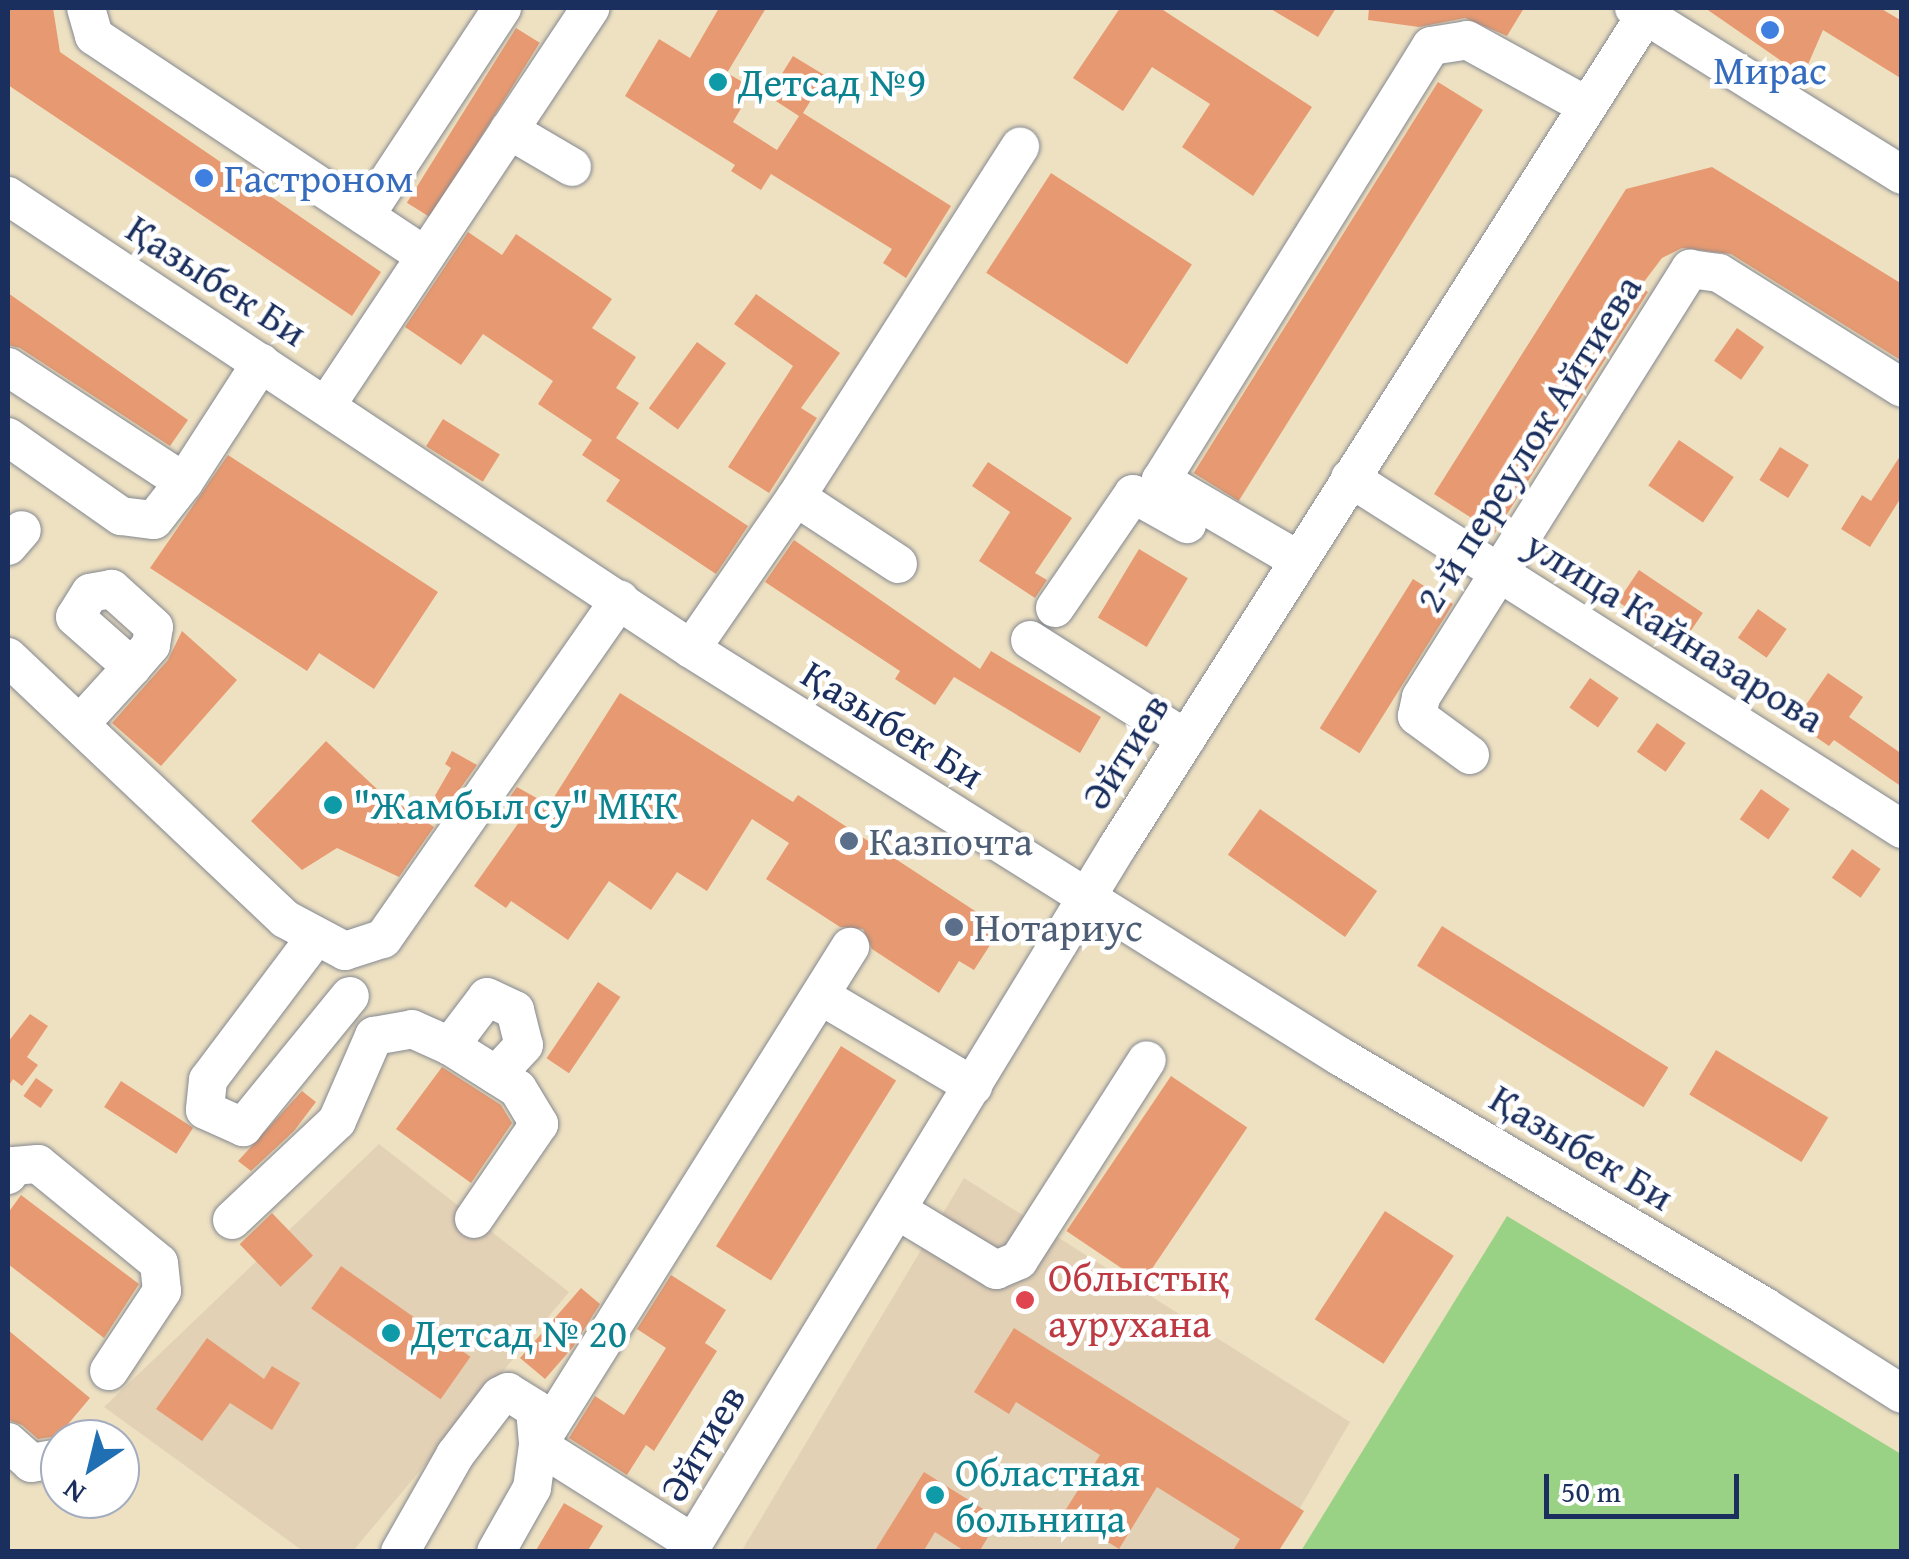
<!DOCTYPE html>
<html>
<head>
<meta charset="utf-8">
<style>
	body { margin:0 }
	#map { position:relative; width:1909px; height:1559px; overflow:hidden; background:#eee1c2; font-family:"Gentium Book Plus",serif }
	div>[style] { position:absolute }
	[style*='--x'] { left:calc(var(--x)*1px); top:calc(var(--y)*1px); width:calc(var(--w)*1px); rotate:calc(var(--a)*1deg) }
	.built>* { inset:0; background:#e3d1b6 }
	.green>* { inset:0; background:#9ad285 }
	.building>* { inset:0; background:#e79a71; transform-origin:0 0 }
	.roads { filter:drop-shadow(0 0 2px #848890) drop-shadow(0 0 2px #848890) }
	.minor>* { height:38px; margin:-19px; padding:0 19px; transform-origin:19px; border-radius:19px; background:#fff }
	.dots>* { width:28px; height:28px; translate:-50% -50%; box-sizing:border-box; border:5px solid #fff; border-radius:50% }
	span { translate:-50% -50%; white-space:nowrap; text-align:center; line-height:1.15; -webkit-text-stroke:9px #fff; paint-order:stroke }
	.shop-label { font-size:40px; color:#366cbe }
	.left { translate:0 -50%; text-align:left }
	.culture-label { font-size:40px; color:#0d838f }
	.street-label { font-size:40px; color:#1b2f5e }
	.service-label { font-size:40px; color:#4e5e75 }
	.health-label { font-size:40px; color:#be3a42 }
	.frame { position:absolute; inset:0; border:10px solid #1b2f5e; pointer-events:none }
	.north { position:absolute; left:40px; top:1419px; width:100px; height:100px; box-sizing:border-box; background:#fff; border:2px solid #a4acbf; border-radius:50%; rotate:215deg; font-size:28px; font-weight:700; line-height:40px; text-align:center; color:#1b2f5e }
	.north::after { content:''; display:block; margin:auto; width:35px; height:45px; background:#1f6fb2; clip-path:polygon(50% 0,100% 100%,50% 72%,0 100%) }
	.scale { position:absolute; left:1544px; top:1474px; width:195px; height:45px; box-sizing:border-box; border:5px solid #1b2f5e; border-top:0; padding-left:12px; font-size:30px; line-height:35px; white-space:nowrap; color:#1b2f5e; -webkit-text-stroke:8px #fff; paint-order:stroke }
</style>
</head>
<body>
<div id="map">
	<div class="built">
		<div style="clip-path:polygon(379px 1144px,569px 1292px,353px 1551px,303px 1551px,104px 1407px)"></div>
		<div style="clip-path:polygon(964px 1178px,1350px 1422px,1275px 1551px,741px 1552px)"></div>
	</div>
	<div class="green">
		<div style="clip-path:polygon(1507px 1216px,1901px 1454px,1901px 1551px,1301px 1551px)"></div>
	</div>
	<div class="building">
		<div style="clip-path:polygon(8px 8px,53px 8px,60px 52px,381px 272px,352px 316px,8px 85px)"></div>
		<div style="clip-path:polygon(719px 8px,766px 8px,727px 73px,753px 88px,733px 122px,777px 150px,799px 116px,768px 96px,793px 56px,826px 76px,803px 113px,951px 206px,906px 278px,883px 263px,892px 249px,771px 174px,761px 190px,731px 171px,735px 165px,625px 96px,659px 39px,690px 58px)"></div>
		<div style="clip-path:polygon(1120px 8px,1160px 8px,1312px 107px,1253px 196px,1182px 147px,1210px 104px,1152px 67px,1123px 111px,1073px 78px)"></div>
		<div style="clip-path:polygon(1269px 8px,1336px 8px,1318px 37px)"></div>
		<div style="clip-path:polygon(1369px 8px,1524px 8px,1507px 36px,1465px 18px,1419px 27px,1368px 20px)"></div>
		<div style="clip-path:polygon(1705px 8px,1880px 8px,1902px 21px,1902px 79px,1823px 30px,1803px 76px)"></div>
		<div style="left:516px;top:28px;width:28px;height:206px;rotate:32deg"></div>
		<div style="left:1438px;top:82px;width:53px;height:461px;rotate:32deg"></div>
		<div style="clip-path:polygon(1712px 167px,1902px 284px,1902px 361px,1731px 254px,1682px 248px,1662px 258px,1640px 287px,1648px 292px,1495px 533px,1434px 494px,1626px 189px)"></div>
		<div style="left:1051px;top:173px;width:168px;height:119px;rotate:33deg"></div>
		<div style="clip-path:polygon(468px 232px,502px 255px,516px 234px,612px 299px,592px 328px,636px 357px,616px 388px,639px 403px,616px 438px,748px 526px,716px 574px,606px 501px,620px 480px,582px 455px,592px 440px,538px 404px,553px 381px,483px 334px,461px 365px,405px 327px)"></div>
		<div style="clip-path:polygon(8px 293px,188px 420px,170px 446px,20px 348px,8px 345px)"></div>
		<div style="clip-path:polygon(756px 294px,840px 353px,801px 408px,817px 418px,769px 493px,728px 467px,793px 366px,734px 324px)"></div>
		<div style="left:1737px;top:328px;width:33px;height:40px;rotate:35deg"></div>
		<div style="left:697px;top:342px;width:36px;height:82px;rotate:36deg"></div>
		<div style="left:443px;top:419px;width:67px;height:32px;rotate:32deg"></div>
		<div style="left:1679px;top:440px;width:66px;height:55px;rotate:34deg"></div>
		<div style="left:1780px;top:447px;width:34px;height:39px;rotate:32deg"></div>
		<div style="clip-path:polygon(1902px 453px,1902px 496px,1870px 547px,1841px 529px,1862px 495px,1871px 501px)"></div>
		<div style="clip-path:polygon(228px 455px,438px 592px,374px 689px,319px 653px,307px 671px,150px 568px)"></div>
		<div style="clip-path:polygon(988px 462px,1072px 518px,1035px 573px,1047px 580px,1035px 598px,979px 561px,1010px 512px,972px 486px)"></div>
		<div style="clip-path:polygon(794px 540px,980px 669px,991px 651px,1101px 717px,1080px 753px,954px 677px,935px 705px,895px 679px,900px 671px,765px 582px)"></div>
		<div style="left:1139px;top:549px;width:57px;height:80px;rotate:31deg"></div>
		<div style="left:1639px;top:570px;width:77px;height:38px;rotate:34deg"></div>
		<div style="left:1413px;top:579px;width:47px;height:176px;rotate:32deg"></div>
		<div style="left:1758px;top:609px;width:35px;height:35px;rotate:35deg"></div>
		<div style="clip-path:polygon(182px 631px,237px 680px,161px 766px,112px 723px,168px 660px)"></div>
		<div style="clip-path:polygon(1828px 673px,1863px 697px,1849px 717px,1902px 754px,1902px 787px,1834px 740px,1829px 746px,1794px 722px)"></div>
		<div style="left:1590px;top:678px;width:35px;height:36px;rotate:35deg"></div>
		<div style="clip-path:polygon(620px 693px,793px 802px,798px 795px,1001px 928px,974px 970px,959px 961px,939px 993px,872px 949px,863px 929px,840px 927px,766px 879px,789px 843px,752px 819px,707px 891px,677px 872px,651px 910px,609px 881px,568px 940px,511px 901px,506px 908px,474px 886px,522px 818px,504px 805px,517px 787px,549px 805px)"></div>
		<div style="left:1657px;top:723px;width:35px;height:35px;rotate:35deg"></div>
		<div style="clip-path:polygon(326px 741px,378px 790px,434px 827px,399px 877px,337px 848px,302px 870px,251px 821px)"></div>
		<div style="clip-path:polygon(452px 751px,477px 765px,447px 807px,433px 799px,451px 768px,445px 764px)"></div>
		<div style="left:1761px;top:789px;width:35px;height:37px;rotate:35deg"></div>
		<div style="left:1260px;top:809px;width:143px;height:56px;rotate:35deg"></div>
		<div style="left:1852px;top:849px;width:35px;height:35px;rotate:35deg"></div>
		<div style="left:1442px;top:926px;width:267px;height:47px;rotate:32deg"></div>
		<div style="left:598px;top:982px;width:27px;height:92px;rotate:34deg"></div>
		<div style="clip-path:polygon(30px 1014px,48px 1026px,27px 1057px,38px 1065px,22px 1086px,13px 1079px,8px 1087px,8px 1042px)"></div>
		<div style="left:841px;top:1046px;width:65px;height:236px;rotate:32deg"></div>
		<div style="left:1716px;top:1050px;width:131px;height:52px;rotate:31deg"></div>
		<div style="clip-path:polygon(442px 1067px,501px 1105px,512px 1123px,471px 1183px,396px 1129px)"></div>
		<div style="left:1171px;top:1076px;width:92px;height:187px;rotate:34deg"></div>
		<div style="left:36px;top:1078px;width:21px;height:22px;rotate:35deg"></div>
		<div style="left:121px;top:1081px;width:86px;height:31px;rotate:33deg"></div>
		<div style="clip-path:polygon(302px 1091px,316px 1102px,294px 1131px,251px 1171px,238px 1161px)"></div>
		<div style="clip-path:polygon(21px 1195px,139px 1284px,104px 1338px,8px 1264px,8px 1213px)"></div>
		<div style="left:1385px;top:1211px;width:82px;height:129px;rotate:33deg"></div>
		<div style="left:272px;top:1213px;width:59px;height:45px;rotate:46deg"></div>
		<div style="left:341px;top:1266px;width:158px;height:52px;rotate:35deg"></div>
		<div style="clip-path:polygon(671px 1275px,726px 1310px,705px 1343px,717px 1351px,654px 1451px,646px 1445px,627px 1475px,569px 1438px,595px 1396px,624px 1415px,666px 1348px,637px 1329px)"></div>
		<div style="clip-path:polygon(581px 1288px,600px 1304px,573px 1347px,545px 1379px,520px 1358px)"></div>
		<div style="clip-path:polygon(1014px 1328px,1304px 1511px,1278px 1552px,1232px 1552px,1240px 1539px,1157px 1487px,1119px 1549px,1063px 1514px,1100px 1455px,1016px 1402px,1009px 1414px,974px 1392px)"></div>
		<div style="clip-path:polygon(8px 1330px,90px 1398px,58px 1436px,38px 1439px,22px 1425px,8px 1420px)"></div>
		<div style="clip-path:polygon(207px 1338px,264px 1379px,272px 1366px,300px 1383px,272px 1430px,230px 1403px,202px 1441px,156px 1409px)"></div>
		<div style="clip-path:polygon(924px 1472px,999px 1519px,979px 1552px,966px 1552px,935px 1532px,923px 1552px,874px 1552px)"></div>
		<div style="clip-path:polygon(564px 1503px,603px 1526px,587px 1552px,535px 1552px)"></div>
	</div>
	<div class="roads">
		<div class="minor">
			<div style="--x:86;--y:8;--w:29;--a:74"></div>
			<div style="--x:94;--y:36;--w:397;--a:33.6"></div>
			<div style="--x:1634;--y:8;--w:316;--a:31.9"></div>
			<div style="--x:509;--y:130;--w:73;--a:30.4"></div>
			<div style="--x:8;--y:196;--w:820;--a:33.55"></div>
			<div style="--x:691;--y:649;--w:767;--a:32.12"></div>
			<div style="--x:1341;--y:1057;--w:492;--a:30.5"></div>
			<div style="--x:1765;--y:1307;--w:162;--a:32.4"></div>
			<div style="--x:365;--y:216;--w:249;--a:-56.6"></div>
			<div style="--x:8;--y:367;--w:210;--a:33.2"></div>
			<div style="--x:326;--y:406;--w:478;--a:-56.4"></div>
			<div style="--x:8;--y:437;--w:138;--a:35"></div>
			<div style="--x:121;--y:516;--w:33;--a:7"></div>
			<div style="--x:154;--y:520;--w:48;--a:-51.7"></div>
			<div style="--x:184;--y:482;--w:142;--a:-57.1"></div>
			<div style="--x:1350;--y:478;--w:654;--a:32.45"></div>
			<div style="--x:796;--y:497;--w:122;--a:33.3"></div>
			<div style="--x:8;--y:546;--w:21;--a:-49"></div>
			<div style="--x:1298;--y:560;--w:159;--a:-149.7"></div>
			<div style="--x:1161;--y:480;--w:511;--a:-58.11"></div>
			<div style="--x:1431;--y:46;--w:36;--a:-9"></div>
			<div style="--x:1467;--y:40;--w:137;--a:28.8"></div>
			<div style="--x:1055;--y:608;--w:138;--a:-55.6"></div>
			<div style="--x:1133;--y:494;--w:62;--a:29.1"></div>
			<div style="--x:1030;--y:640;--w:185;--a:32.4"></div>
			<div style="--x:691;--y:649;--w:185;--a:-55.4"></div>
			<div style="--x:796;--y:497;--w:416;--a:-57.4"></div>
			<div style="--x:8;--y:657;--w:381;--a:43.4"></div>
			<div style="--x:285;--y:919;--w:68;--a:28.1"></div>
			<div style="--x:345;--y:951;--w:40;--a:-18"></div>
			<div style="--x:383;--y:939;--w:414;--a:-55.1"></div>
			<div style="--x:80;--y:724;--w:77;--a:-47.6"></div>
			<div style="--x:132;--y:667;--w:29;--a:-49"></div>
			<div style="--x:151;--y:645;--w:18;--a:-81"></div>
			<div style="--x:154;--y:627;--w:57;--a:-137.9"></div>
			<div style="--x:112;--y:589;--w:22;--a:170"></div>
			<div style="--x:90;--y:593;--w:28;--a:122"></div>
			<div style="--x:75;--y:617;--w:76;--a:41.3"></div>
			<div style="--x:1470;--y:755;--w:66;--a:-143.7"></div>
			<div style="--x:1417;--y:716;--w:19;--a:-78"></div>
			<div style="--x:1421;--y:697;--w:506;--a:-57.85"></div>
			<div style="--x:1690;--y:269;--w:29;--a:8"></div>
			<div style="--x:1719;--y:273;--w:216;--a:32.1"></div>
			<div style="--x:315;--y:938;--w:178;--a:127"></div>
			<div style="--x:208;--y:1080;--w:30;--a:96"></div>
			<div style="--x:205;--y:1110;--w:42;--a:24.1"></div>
			<div style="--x:243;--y:1127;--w:169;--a:-50.8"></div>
			<div style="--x:821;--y:996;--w:177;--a:30.6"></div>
			<div style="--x:450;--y:1046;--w:61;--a:-52.9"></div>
			<div style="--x:487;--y:997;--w:31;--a:25"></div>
			<div style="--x:515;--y:1010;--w:36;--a:76"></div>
			<div style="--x:524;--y:1045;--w:41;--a:133"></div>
			<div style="--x:8;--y:1175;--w:11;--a:-56"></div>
			<div style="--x:14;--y:1166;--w:24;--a:-5"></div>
			<div style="--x:38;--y:1164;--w:156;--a:39.3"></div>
			<div style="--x:159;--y:1263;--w:28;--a:84"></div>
			<div style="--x:162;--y:1291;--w:96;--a:123.5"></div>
			<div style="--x:897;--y:1210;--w:116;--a:31.2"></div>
			<div style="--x:996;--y:1270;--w:25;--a:-23"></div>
			<div style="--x:1019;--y:1260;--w:237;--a:-57.4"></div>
			<div style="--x:232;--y:1220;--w:144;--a:-43.3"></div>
			<div style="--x:337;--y:1121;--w:93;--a:-66.5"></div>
			<div style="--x:374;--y:1036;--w:39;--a:-10"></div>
			<div style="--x:412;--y:1029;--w:42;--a:24.1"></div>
			<div style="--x:450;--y:1046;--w:80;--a:32.3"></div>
			<div style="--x:518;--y:1089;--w:41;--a:59"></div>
			<div style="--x:539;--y:1124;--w:115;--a:124.4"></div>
			<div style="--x:8;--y:1442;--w:31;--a:42"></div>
			<div style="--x:31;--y:1463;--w:29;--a:-10"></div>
			<div style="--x:693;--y:1543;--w:183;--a:-147.7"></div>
			<div style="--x:538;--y:1445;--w:588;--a:-57.93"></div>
			<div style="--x:400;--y:1552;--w:112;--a:-60.4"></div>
			<div style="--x:455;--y:1455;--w:74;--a:-52.7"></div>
			<div style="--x:500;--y:1396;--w:9;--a:-27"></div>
			<div style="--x:508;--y:1392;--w:32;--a:32"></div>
			<div style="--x:535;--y:1409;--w:36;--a:85"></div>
			<div style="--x:538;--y:1445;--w:43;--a:97.9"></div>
			<div style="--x:532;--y:1488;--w:73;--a:119.4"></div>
			<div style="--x:688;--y:1552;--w:827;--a:-58.66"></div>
			<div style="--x:1118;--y:846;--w:993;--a:-57.59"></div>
		</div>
	</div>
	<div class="dots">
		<div style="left:1770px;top:30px;background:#3f7fe0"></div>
		<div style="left:718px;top:82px;background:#0f9aa8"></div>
		<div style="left:204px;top:178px;background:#3f7fe0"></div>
		<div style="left:333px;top:805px;background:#0f9aa8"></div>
		<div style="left:849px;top:841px;background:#5c6f8a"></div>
		<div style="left:954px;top:927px;background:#5c6f8a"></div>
		<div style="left:1025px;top:1300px;background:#e0444e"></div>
		<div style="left:391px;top:1333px;background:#0f9aa8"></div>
		<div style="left:935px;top:1495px;background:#0f9aa8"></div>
	</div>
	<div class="shop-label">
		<span style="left:1770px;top:70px">Мирас</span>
		<span class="left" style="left:224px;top:178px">Гастроном</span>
	</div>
	<div class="culture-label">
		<span class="left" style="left:738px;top:82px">Детсад №9</span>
		<span class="left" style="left:353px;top:805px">"Жамбыл су" МКК</span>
		<span class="left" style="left:411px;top:1333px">Детсад № 20</span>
		<span class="left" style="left:955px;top:1495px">Областная<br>больница</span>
	</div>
	<div class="street-label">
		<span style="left:217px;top:280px;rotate:33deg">Қазыбек Би</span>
		<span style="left:1528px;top:443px;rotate:-58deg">2-й переулок Айтиева</span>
		<span style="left:1675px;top:631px;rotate:32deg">улица Кайназарова</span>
		<span style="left:893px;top:724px;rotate:32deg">Қазыбек Би</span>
		<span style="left:1125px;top:751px;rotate:-58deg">Әйтиев</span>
		<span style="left:1582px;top:1147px;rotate:31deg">Қазыбек Би</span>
		<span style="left:702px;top:1443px;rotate:-59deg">Әйтиев</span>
	</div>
	<div class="service-label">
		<span class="left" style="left:869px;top:841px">Казпочта</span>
		<span class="left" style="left:974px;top:927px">Нотариус</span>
	</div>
	<div class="health-label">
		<span class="left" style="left:1048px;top:1300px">Облыстық<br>аурухана</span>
	</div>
	<div class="frame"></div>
	<div class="north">N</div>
	<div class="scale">50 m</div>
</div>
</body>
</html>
